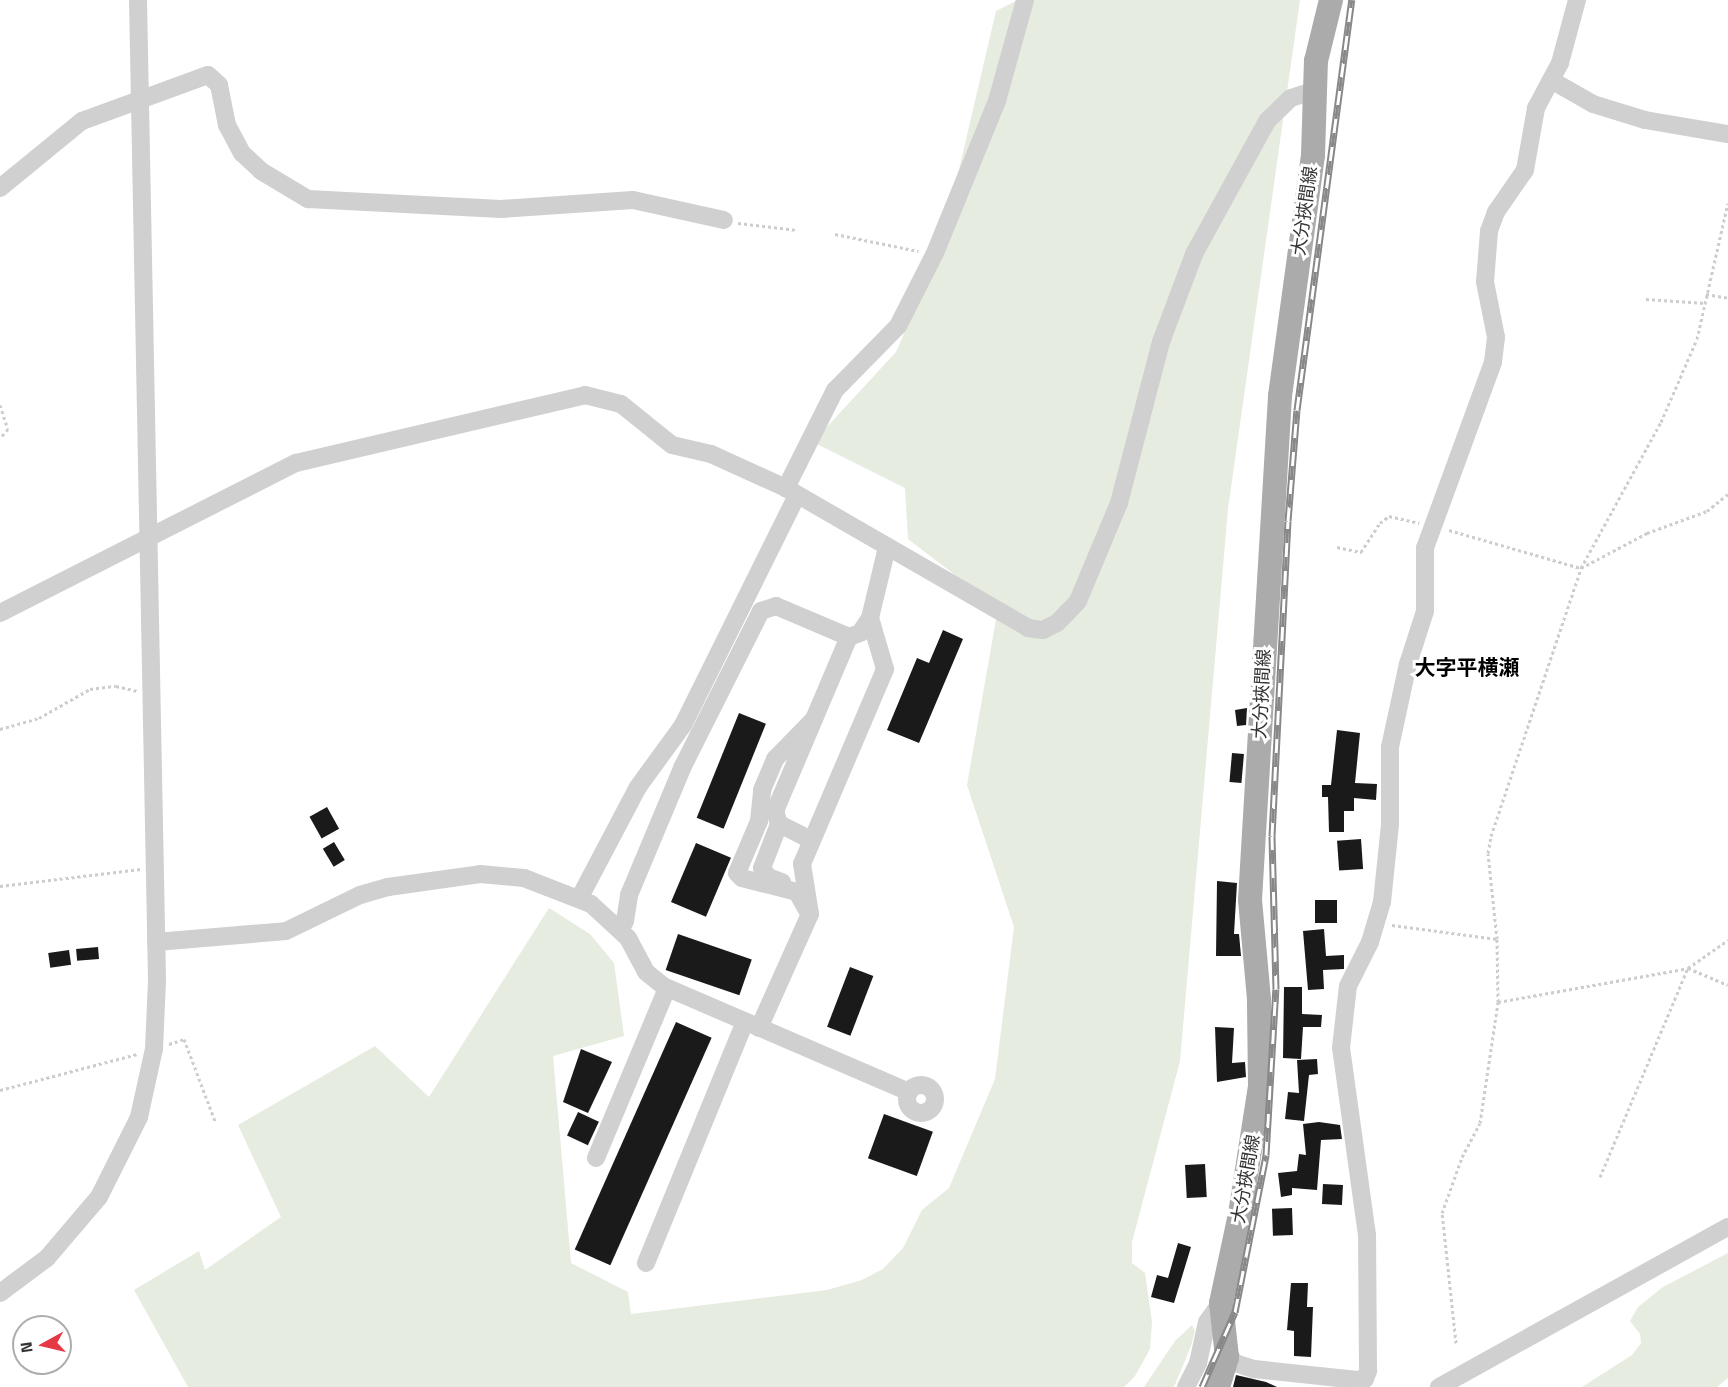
<!DOCTYPE html>
<html>
<head>
<meta charset="utf-8">
<style>
	body { margin:0 }
	#map { position:relative; width:1728px; height:1387px; overflow:hidden; background:#fff; font-family:"Titillium Web","Noto Sans JP",sans-serif }
	div>[style] { position:absolute }
	[style*='--x'] { left:calc(var(--x)*1px); top:calc(var(--y)*1px); width:calc(var(--w)*1px); rotate:calc(var(--a)*1deg) }
	.green>* { inset:0; background:#e6ecdf }
	.building>* { inset:0; background:#1a1a1a; transform-origin:0 0 }
	.path>* { height:3px; margin-top:-1.5px; transform-origin:0; background:repeating-linear-gradient(90deg,#cdcdcd 0 3px,transparent 0 6px) }
	.minor>* { height:18px; margin:-9px; padding:0 9px; transform-origin:9px; border-radius:9px; background:#d0d0d0 }
	.minor>.ring { margin:-9px; padding:0; box-sizing:content-box; background:none; border:18px solid #d0d0d0; border-radius:50% }
	.major>* { height:24px; margin:-12px; padding:0 12px; transform-origin:12px; border-radius:12px; background:#ababab }
	.rail>* { height:7px; margin-top:-3.5px; transform-origin:0; background:repeating-linear-gradient(90deg,#fff 0 14px,#888 0 28px); box-sizing:border-box; border-block:2px solid #888 }
	span { translate:-50% -50%; white-space:nowrap; text-align:center; line-height:1.15; -webkit-text-stroke:6px #fff; paint-order:stroke }
	.street-label { font-size:18px; color:#333 }
	.quarter-label { font-size:21px; color:#000; font-weight:700 }
	.north { position:absolute; left:12px; top:1315px; width:60px; height:60px; box-sizing:border-box; background:#fff; border:2px solid #adadad; border-radius:50%; rotate:262deg; font-size:16px; font-weight:700; line-height:24px; text-align:center; color:#333 }
	.north::after { content:''; display:block; margin:auto; width:21px; height:27px; background:#e63946; clip-path:polygon(50% 0,100% 100%,50% 72%,0 100%) }
</style>
</head>
<body>
<div id="map">
	<div class="green">
		<div style="clip-path:polygon(1018px 0,1300px 0,1228px 509px,1180px 1061px,1132px 1242px,1132px 1263px,1145px 1273px,1152px 1322px,1150px 1349px,1135px 1376px,1124px 1387px,188px 1387px,134px 1290px,199px 1251px,205px 1270px,281px 1217px,238px 1125px,375px 1046px,429px 1097px,549px 908px,590px 934px,614px 963px,624px 1036px,553px 1056px,571px 1263px,628px 1292px,631px 1314px,827px 1290px,862px 1280px,883px 1269px,903px 1248px,922px 1210px,949px 1188px,995px 1079px,1014px 927px,967px 785px,998px 608px,908px 539px,905px 488px,813px 442px,896px 352px,940px 251px,996px 11px)"></div>
		<div style="clip-path:polygon(1728px 1253px,1728px 1378px,1717px 1387px,1582px 1387px,1632px 1355px,1641px 1343px,1640px 1334px,1630px 1321px,1638px 1307px,1663px 1287px)"></div>
		<div style="clip-path:polygon(1192px 1325px,1195px 1331px,1191px 1346px,1174px 1387px,1144px 1387px,1175px 1341px)"></div>
	</div>
	<div class="building">
		<div style="clip-path:polygon(943px 630px,963px 639px,919px 743px,887px 730px,917px 658px,929px 663px)"></div>
		<div style="clip-path:polygon(1247px 708px,1246px 725px,1237px 726px,1235px 710px)"></div>
		<div style="left:739px;top:713px;width:29px;height:113px;rotate:22deg"></div>
		<div style="clip-path:polygon(1337px 730px,1360px 733px,1355px 783px,1377px 784px,1376px 800px,1354px 798px,1354px 811px,1344px 811px,1344px 832px,1329px 832px,1328px 797px,1322px 797px,1322px 785px,1331px 785px)"></div>
		<div style="left:1232px;top:753px;width:12px;height:29px;rotate:5deg"></div>
		<div style="left:327px;top:807px;width:25px;height:20px;rotate:61deg"></div>
		<div style="left:1361px;top:839px;width:30px;height:24px;rotate:86deg"></div>
		<div style="left:334px;top:842px;width:21px;height:13px;rotate:59deg"></div>
		<div style="left:696px;top:843px;width:38px;height:64px;rotate:23deg"></div>
		<div style="clip-path:polygon(1217px 881px,1237px 883px,1234px 934px,1239px 934px,1241px 956px,1216px 956px)"></div>
		<div style="left:1315px;top:900px;width:22px;height:23px"></div>
		<div style="clip-path:polygon(1324px 929px,1326px 956px,1344px 955px,1344px 969px,1323px 970px,1324px 989px,1308px 990px,1303px 931px)"></div>
		<div style="left:678px;top:934px;width:78px;height:38px;rotate:19deg"></div>
		<div style="left:98px;top:947px;width:12px;height:22px;rotate:85deg"></div>
		<div style="left:69px;top:950px;width:15px;height:21px;rotate:82deg"></div>
		<div style="left:850px;top:967px;width:25px;height:64px;rotate:21deg"></div>
		<div style="clip-path:polygon(1284px 987px,1302px 987px,1302px 1014px,1322px 1015px,1321px 1027px,1303px 1027px,1301px 1059px,1283px 1058px)"></div>
		<div style="left:676px;top:1022px;width:39px;height:249px;rotate:24deg"></div>
		<div style="clip-path:polygon(1215px 1027px,1234px 1028px,1232px 1063px,1245px 1062px,1246px 1077px,1217px 1082px)"></div>
		<div style="clip-path:polygon(581px 1049px,612px 1062px,588px 1113px,563px 1102px)"></div>
		<div style="clip-path:polygon(1317px 1059px,1318px 1074px,1309px 1075px,1304px 1121px,1285px 1119px,1288px 1092px,1299px 1093px,1297px 1060px)"></div>
		<div style="left:578px;top:1112px;width:23px;height:26px;rotate:25deg"></div>
		<div style="left:884px;top:1114px;width:52px;height:47px;rotate:20deg"></div>
		<div style="clip-path:polygon(1319px 1122px,1340px 1125px,1342px 1139px,1321px 1140px,1317px 1190px,1292px 1188px,1292px 1195px,1281px 1197px,1278px 1173px,1297px 1171px,1299px 1154px,1306px 1155px,1303px 1124px)"></div>
		<div style="left:1205px;top:1164px;width:33px;height:20px;rotate:87deg"></div>
		<div style="left:1323px;top:1184px;width:20px;height:20px;rotate:3deg"></div>
		<div style="left:1292px;top:1208px;width:27px;height:20px;rotate:88deg"></div>
		<div style="clip-path:polygon(1178px 1243px,1191px 1247px,1174px 1303px,1151px 1297px,1157px 1275px,1168px 1278px)"></div>
		<div style="clip-path:polygon(1291px 1283px,1308px 1283px,1307px 1307px,1313px 1307px,1311px 1357px,1294px 1356px,1294px 1331px,1287px 1330px)"></div>
		<div style="clip-path:polygon(1236px 1375px,1266px 1382px,1277px 1387px,1233px 1387px)"></div>
	</div>
	<div class="path">
		<div style="--x:738;--y:223;--w:59;--a:6.8"></div>
		<div style="--x:835;--y:234;--w:85;--a:11.6"></div>
		<div style="--x:1706;--y:294;--w:22;--a:10"></div>
		<div style="--x:1646;--y:299;--w:59;--a:3.9"></div>
		<div style="--x:0;--y:405;--w:25;--a:72"></div>
		<div style="--x:8;--y:429;--w:12;--a:132"></div>
		<div style="--x:1449;--y:530;--w:137;--a:16.1"></div>
		<div style="--x:1581;--y:568;--w:75;--a:-27.9"></div>
		<div style="--x:1647;--y:533;--w:64;--a:-20.1"></div>
		<div style="--x:1707;--y:511;--w:27;--a:-39"></div>
		<div style="--x:1337;--y:547;--w:25;--a:12"></div>
		<div style="--x:1361;--y:552;--w:35;--a:-57"></div>
		<div style="--x:1380;--y:523;--w:11;--a:-38"></div>
		<div style="--x:1389;--y:516;--w:31;--a:13"></div>
		<div style="--x:0;--y:729;--w:41;--a:-15.8"></div>
		<div style="--x:39;--y:718;--w:59;--a:-29.6"></div>
		<div style="--x:90;--y:689;--w:26;--a:-7"></div>
		<div style="--x:116;--y:686;--w:22;--a:13"></div>
		<div style="--x:0;--y:886;--w:142;--a:-6.9"></div>
		<div style="--x:1392;--y:925;--w:106;--a:7.6"></div>
		<div style="--x:1498;--y:1002;--w:193;--a:-10.1"></div>
		<div style="--x:1688;--y:968;--w:49;--a:-35"></div>
		<div style="--x:169;--y:1044;--w:16;--a:-18"></div>
		<div style="--x:184;--y:1039;--w:88;--a:69.3"></div>
		<div style="--x:0;--y:1090;--w:142;--a:-14.7"></div>
		<div style="--x:1600;--y:1177;--w:227;--a:-67.2"></div>
		<div style="--x:1688;--y:968;--w:43;--a:23"></div>
		<div style="--x:1456;--y:1343;--w:131;--a:-96.1"></div>
		<div style="--x:1442;--y:1213;--w:59;--a:-70.3"></div>
		<div style="--x:1462;--y:1157;--w:38;--a:-62"></div>
		<div style="--x:1480;--y:1123;--w:122;--a:-81.5"></div>
		<div style="--x:1498;--y:1002;--w:63;--a:-90.9"></div>
		<div style="--x:1497;--y:939;--w:86;--a:-96"></div>
		<div style="--x:1488;--y:853;--w:17;--a:-80"></div>
		<div style="--x:1491;--y:836;--w:283;--a:-71.4"></div>
		<div style="--x:1581;--y:568;--w:166;--a:-61.3"></div>
		<div style="--x:1661;--y:422;--w:90;--a:-66.6"></div>
		<div style="--x:1697;--y:339;--w:139;--a:-77.2"></div>
	</div>
	<div class="minor">
		<div style="--x:1025;--y:0;--w:105;--a:105.5"></div>
		<div style="--x:997;--y:101;--w:166;--a:112.2"></div>
		<div style="--x:934;--y:255;--w:80;--a:116.9"></div>
		<div style="--x:898;--y:326;--w:90;--a:134.5"></div>
		<div style="--x:835;--y:390;--w:110;--a:116.6"></div>
		<div style="--x:786;--y:488;--w:280;--a:30"></div>
		<div style="--x:1028;--y:628;--w:15;--a:8"></div>
		<div style="--x:1043;--y:630;--w:16;--a:-27"></div>
		<div style="--x:1057;--y:623;--w:30;--a:-46"></div>
		<div style="--x:1078;--y:601;--w:106;--a:-67.3"></div>
		<div style="--x:1119;--y:503;--w:166;--a:-75.4"></div>
		<div style="--x:1161;--y:342;--w:94;--a:-69.4"></div>
		<div style="--x:1194;--y:254;--w:152;--a:-61.2"></div>
		<div style="--x:1267;--y:121;--w:33;--a:-44"></div>
		<div style="--x:1291;--y:98;--w:26;--a:-18"></div>
		<div style="--x:1551;--y:80;--w:48;--a:29.7"></div>
		<div style="--x:1593;--y:104;--w:54;--a:17.1"></div>
		<div style="--x:1645;--y:120;--w:84;--a:9.6"></div>
		<div style="--x:0;--y:188;--w:106;--a:-39.3"></div>
		<div style="--x:82;--y:121;--w:134;--a:-20.1"></div>
		<div style="--x:208;--y:75;--w:15;--a:42"></div>
		<div style="--x:219;--y:85;--w:41;--a:78.7"></div>
		<div style="--x:227;--y:125;--w:32;--a:62"></div>
		<div style="--x:242;--y:153;--w:26;--a:43"></div>
		<div style="--x:261;--y:171;--w:55;--a:30.8"></div>
		<div style="--x:308;--y:199;--w:193;--a:3"></div>
		<div style="--x:501;--y:209;--w:132;--a:-3.9"></div>
		<div style="--x:633;--y:200;--w:93;--a:12.4"></div>
		<div style="--x:0;--y:613;--w:332;--a:-26.9"></div>
		<div style="--x:296;--y:463;--w:297;--a:-13.2"></div>
		<div style="--x:585;--y:395;--w:37;--a:14"></div>
		<div style="--x:621;--y:404;--w:65;--a:38.8"></div>
		<div style="--x:672;--y:445;--w:40;--a:13"></div>
		<div style="--x:711;--y:454;--w:82;--a:24.4"></div>
		<div style="--x:779;--y:824;--w:47;--a:111.1"></div>
		<div style="--x:762;--y:868;--w:11;--a:56"></div>
		<div style="--x:768;--y:877;--w:15;--a:20"></div>
		<div style="--x:811;--y:840;--w:36;--a:-153"></div>
		<div style="--x:779;--y:824;--w:14;--a:-107"></div>
		<div style="--x:775;--y:811;--w:189;--a:-67"></div>
		<div style="--x:580;--y:897;--w:124;--a:-62.2"></div>
		<div style="--x:638;--y:787;--w:77;--a:-54"></div>
		<div style="--x:683;--y:725;--w:257;--a:-63.6"></div>
		<div style="--x:807;--y:910;--w:21;--a:-119"></div>
		<div style="--x:797;--y:892;--w:57;--a:-165.7"></div>
		<div style="--x:742;--y:878;--w:7;--a:-135"></div>
		<div style="--x:737;--y:873;--w:56;--a:-67.1"></div>
		<div style="--x:759;--y:821;--w:31;--a:-84"></div>
		<div style="--x:762;--y:790;--w:34;--a:-67"></div>
		<div style="--x:775;--y:759;--w:56;--a:-45.7"></div>
		<div style="--x:620;--y:930;--w:10;--a:-61"></div>
		<div style="--x:625;--y:921;--w:26;--a:-81"></div>
		<div style="--x:629;--y:895;--w:138;--a:-67.3"></div>
		<div style="--x:682;--y:768;--w:176;--a:-63.3"></div>
		<div style="--x:761;--y:611;--w:16;--a:-18"></div>
		<div style="--x:776;--y:606;--w:79;--a:23"></div>
		<div style="--x:849;--y:637;--w:12;--a:-20"></div>
		<div style="--x:860;--y:633;--w:18;--a:-56"></div>
		<div style="--x:156;--y:942;--w:130;--a:-4.8"></div>
		<div style="--x:286;--y:931;--w:82;--a:-25.9"></div>
		<div style="--x:360;--y:895;--w:29;--a:-16"></div>
		<div style="--x:388;--y:887;--w:93;--a:-8"></div>
		<div style="--x:480;--y:874;--w:44;--a:5.2"></div>
		<div style="--x:524;--y:878;--w:72;--a:21.2"></div>
		<div style="--x:591;--y:904;--w:50;--a:42.6"></div>
		<div style="--x:628;--y:938;--w:38;--a:62"></div>
		<div style="--x:646;--y:972;--w:22;--a:39"></div>
		<div style="--x:663;--y:986;--w:268;--a:23.3"></div>
		<div style="--x:759;--y:1028;--w:125;--a:-65.9"></div>
		<div style="--x:810;--y:914;--w:51;--a:-99.1"></div>
		<div style="--x:802;--y:864;--w:212;--a:-66.9"></div>
		<div style="--x:885;--y:669;--w:53;--a:-106.4"></div>
		<div style="--x:870;--y:618;--w:73;--a:-76.5"></div>
		<div class="ring" style="left:907px;top:1085px;width:10px;height:10px"></div>
		<div style="--x:596;--y:1158;--w:184;--a:-67.3"></div>
		<div style="--x:646;--y:1263;--w:261;--a:-67.7"></div>
		<div style="--x:0;--y:1293;--w:59;--a:-36.7"></div>
		<div style="--x:47;--y:1258;--w:80;--a:-49.6"></div>
		<div style="--x:99;--y:1197;--w:89;--a:-63.4"></div>
		<div style="--x:139;--y:1117;--w:70;--a:-77.6"></div>
		<div style="--x:154;--y:1049;--w:69;--a:-87.5"></div>
		<div style="--x:157;--y:980;--w:980;--a:-91.11"></div>
		<div style="--x:1227;--y:1352;--w:14;--a:54"></div>
		<div style="--x:1235;--y:1363;--w:20;--a:18"></div>
		<div style="--x:1254;--y:1369;--w:104;--a:6.1"></div>
		<div style="--x:1357;--y:1380;--w:8;--a:-7"></div>
		<div style="--x:1365;--y:1379;--w:9;--a:-69"></div>
		<div style="--x:1368;--y:1371;--w:136;--a:-90.4"></div>
		<div style="--x:1367;--y:1235;--w:189;--a:-97.9"></div>
		<div style="--x:1341;--y:1048;--w:62;--a:-83.6"></div>
		<div style="--x:1348;--y:986;--w:49;--a:-63.4"></div>
		<div style="--x:1370;--y:942;--w:42;--a:-73.3"></div>
		<div style="--x:1382;--y:902;--w:78;--a:-84.1"></div>
		<div style="--x:1390;--y:824;--w:77;--a:-90"></div>
		<div style="--x:1390;--y:747;--w:85;--a:-77.8"></div>
		<div style="--x:1408;--y:664;--w:56;--a:-72.2"></div>
		<div style="--x:1425;--y:611;--w:63;--a:-90"></div>
		<div style="--x:1425;--y:548;--w:198;--a:-69.9"></div>
		<div style="--x:1493;--y:362;--w:25;--a:-83"></div>
		<div style="--x:1496;--y:337;--w:56;--a:-101.3"></div>
		<div style="--x:1485;--y:282;--w:51;--a:-85.5"></div>
		<div style="--x:1489;--y:231;--w:20;--a:-70"></div>
		<div style="--x:1496;--y:212;--w:51;--a:-55.4"></div>
		<div style="--x:1525;--y:170;--w:63;--a:-79.9"></div>
		<div style="--x:1536;--y:108;--w:51;--a:-61.9"></div>
		<div style="--x:1560;--y:63;--w:65;--a:-74.9"></div>
		<div style="--x:1186;--y:1387;--w:27;--a:-63"></div>
		<div style="--x:1198;--y:1363;--w:42;--a:-77.6"></div>
		<div style="--x:1207;--y:1322;--w:24;--a:-54"></div>
		<div style="--x:1439;--y:1387;--w:330;--a:-29"></div>
	</div>
	<div class="major">
		<div style="--x:1218;--y:1387;--w:31;--a:-73"></div>
		<div style="--x:1227;--y:1357;--w:54;--a:-96.3"></div>
		<div style="--x:1221;--y:1303;--w:91;--a:-77.9"></div>
		<div style="--x:1240;--y:1214;--w:130;--a:-81.1"></div>
		<div style="--x:1260;--y:1086;--w:87;--a:-90.7"></div>
		<div style="--x:1259;--y:999;--w:99;--a:-95.2"></div>
		<div style="--x:1250;--y:900;--w:505;--a:-86.59"></div>
		<div style="--x:1280;--y:396;--w:243;--a:-82.2"></div>
		<div style="--x:1313;--y:155;--w:94;--a:-88.2"></div>
		<div style="--x:1316;--y:61;--w:63;--a:-76.2"></div>
	</div>
	<div class="rail">
		<div style="--x:1202;--y:1387;--w:82;--a:-66.3"></div>
		<div style="--x:1235;--y:1312;--w:160;--a:-78.8"></div>
		<div style="--x:1266;--y:1155;--w:166;--a:-86.6"></div>
		<div style="--x:1276;--y:989;--w:153;--a:-91.5"></div>
		<div style="--x:1272;--y:836;--w:315;--a:-87.1"></div>
		<div style="--x:1288;--y:521;--w:111;--a:-85.4"></div>
		<div style="--x:1297;--y:410;--w:414;--a:-82.4"></div>
	</div>
	<div class="street-label">
		<span style="left:1305px;top:211px;rotate:-82deg">大分挾間線</span>
		<span style="left:1262px;top:694px;rotate:-87deg">大分挾間線</span>
		<span style="left:1246px;top:1179px;rotate:-80deg">大分挾間線</span>
	</div>
	<div class="quarter-label">
		<span style="left:1467px;top:667px">大字平横瀬</span>
	</div>
	<div class="north">N</div>
</div>
</body>
</html>
